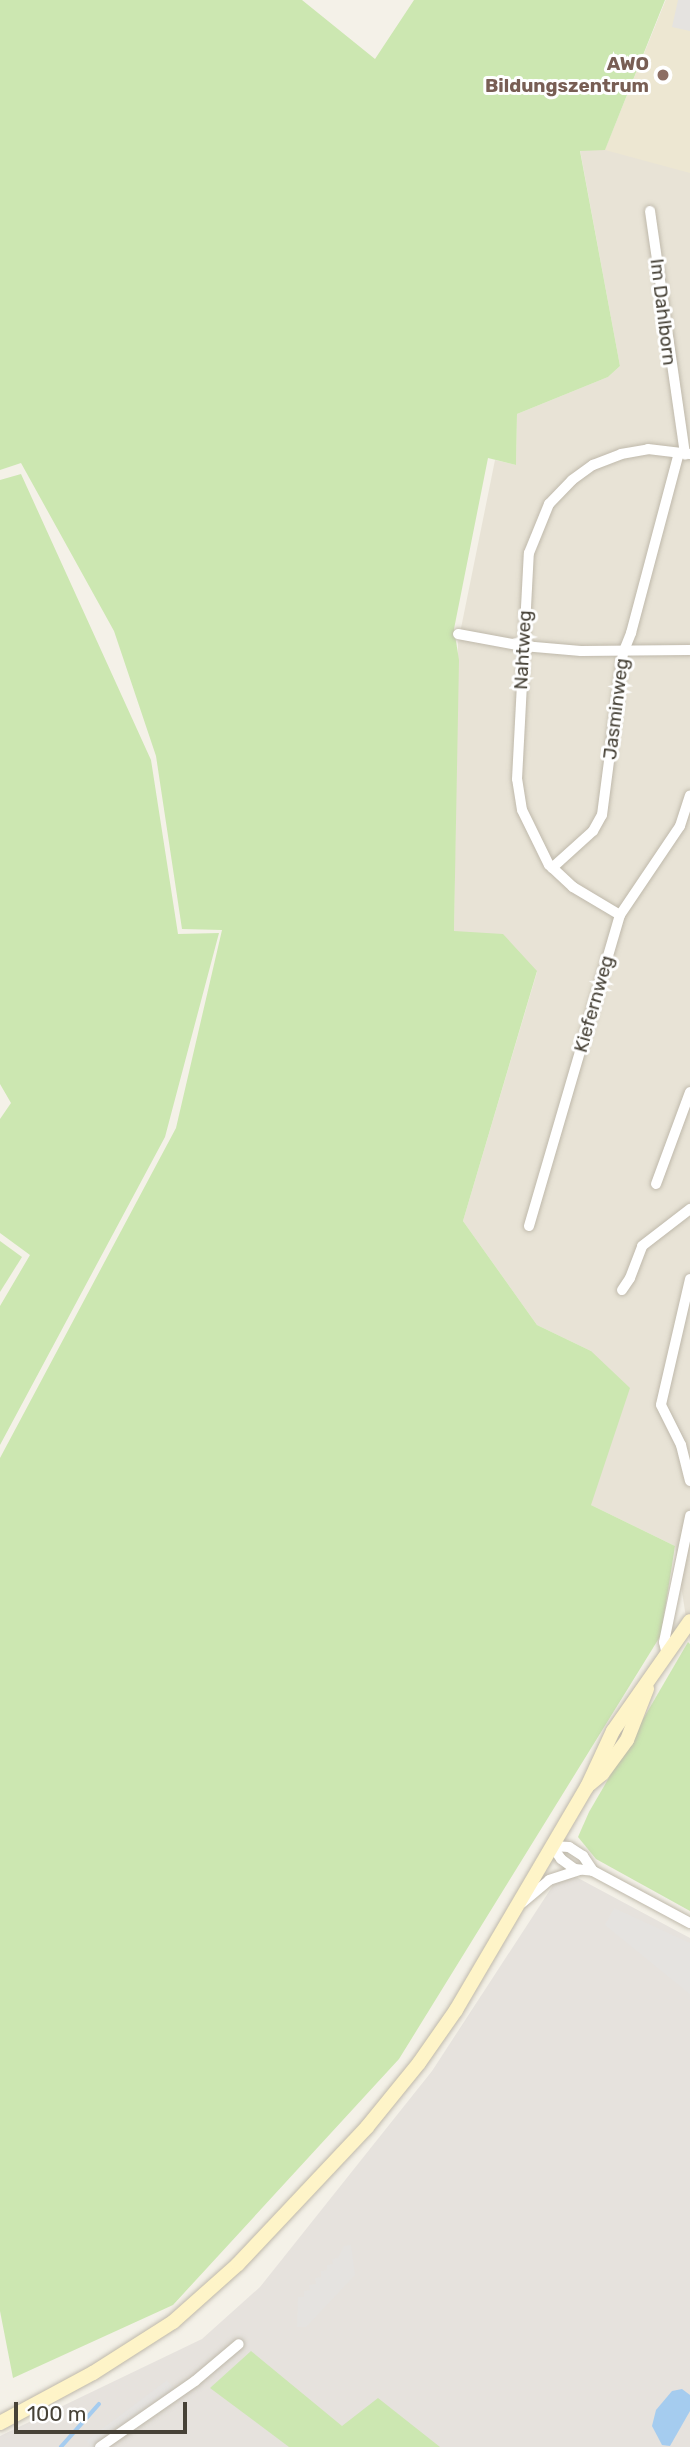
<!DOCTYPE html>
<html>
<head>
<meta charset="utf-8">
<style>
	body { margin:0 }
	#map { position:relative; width:690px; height:2447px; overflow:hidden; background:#f4f1e8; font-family:Rubik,sans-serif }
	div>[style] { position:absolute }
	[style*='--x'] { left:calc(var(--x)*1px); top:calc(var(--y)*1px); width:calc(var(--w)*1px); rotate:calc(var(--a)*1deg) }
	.residential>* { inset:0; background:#e8e3d6 }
	.industrial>* { inset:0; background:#e6e2dd }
	.education>* { inset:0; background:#ede7d2 }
	.green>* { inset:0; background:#cce7b1 }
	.parking>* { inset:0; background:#e5e3e0; transform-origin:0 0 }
	.water>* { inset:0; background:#a5ccef }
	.stream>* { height:3.5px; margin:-1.75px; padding:0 1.75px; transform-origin:1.75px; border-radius:1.75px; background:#a5ccef }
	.roads { filter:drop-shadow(0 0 2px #bfb9ab) drop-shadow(0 0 2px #bfb9ab) }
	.street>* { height:10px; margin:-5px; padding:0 5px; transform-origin:5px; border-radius:5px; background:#fff }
	.secondary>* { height:14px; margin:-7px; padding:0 7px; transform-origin:7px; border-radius:7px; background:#fef4c8 }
	.dots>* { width:19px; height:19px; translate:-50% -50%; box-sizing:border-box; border:4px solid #fff; border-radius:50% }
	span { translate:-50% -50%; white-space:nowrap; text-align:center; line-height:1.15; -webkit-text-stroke:6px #fff; paint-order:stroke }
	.education-label { font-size:19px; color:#785e54; font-weight:700 }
	.right { translate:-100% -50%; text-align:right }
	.street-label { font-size:19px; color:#474237 }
	.scale { position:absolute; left:14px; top:2402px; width:173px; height:32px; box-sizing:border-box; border:4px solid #474237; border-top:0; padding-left:9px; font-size:21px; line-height:24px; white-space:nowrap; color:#474237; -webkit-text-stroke:5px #fff; paint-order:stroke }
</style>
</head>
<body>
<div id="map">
	<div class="residential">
		<div style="clip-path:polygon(666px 0,690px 0,690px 1644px,675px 1546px,591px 1505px,591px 1351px,537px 1325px,463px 1221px,537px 972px,454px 932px,458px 643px,495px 460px,516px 465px,517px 414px,608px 377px,620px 366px,580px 150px,605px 150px)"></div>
	</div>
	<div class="industrial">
		<div style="clip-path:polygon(563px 1870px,690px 1938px,690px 2447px,0 2447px,0 2436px,202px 2339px,260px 2287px,432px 2071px)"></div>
	</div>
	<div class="education">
		<div style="clip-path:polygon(666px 0,690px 0,690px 173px,605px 150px)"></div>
	</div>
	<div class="green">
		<div style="clip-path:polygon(0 0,302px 0,375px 59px,414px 0,665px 0,605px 150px,580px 151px,620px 366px,608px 377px,517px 414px,516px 465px,488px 458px,454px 629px,459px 660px,454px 931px,503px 934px,537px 971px,463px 1221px,537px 1325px,591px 1351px,630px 1388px,591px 1505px,675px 1546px,661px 1635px,399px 2059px,173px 2305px,13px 2378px,0 2311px,0 1458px,176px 1128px,222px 930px,182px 929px,156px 756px,114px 631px,21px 463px,0 470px)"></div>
		<div style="clip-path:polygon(21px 474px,151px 760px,178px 934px,219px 933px,165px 1137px,0 1445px,0 1306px,30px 1255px,0 1233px,0 1119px,11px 1103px,0 1084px,0 480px)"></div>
		<div style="clip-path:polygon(0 1241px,22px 1257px,0 1292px)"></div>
		<div style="clip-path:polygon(688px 1642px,690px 1644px,690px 1911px,596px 1859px,578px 1837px,589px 1812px)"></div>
		<div style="clip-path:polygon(251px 2351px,342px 2426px,378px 2398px,440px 2447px,289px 2447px,210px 2388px)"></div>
	</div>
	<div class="parking">
		<div style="clip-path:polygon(678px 0,690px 0,690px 31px,672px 27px)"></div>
		<div style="clip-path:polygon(614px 1908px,690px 1943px,690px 1994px,605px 1925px)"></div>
		<div style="clip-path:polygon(351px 2245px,355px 2275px,306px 2327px,297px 2327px,298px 2297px,304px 2297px,304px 2291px,310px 2290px,309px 2285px,316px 2284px,315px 2278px,321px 2277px,321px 2271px,327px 2270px,327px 2265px,333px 2264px,332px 2259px,338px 2258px,344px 2246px)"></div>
		<div style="left:167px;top:2380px;width:10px;height:101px;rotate:53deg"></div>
	</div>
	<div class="water">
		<div style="clip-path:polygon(682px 2389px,690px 2395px,690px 2411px,670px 2446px,662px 2445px,652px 2426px,656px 2410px,672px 2391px)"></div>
	</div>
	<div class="stream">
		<div style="--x:61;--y:2447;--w:57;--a:-48.5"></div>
	</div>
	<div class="roads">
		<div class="street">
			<div style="--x:650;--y:211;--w:246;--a:81.8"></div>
			<div style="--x:458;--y:634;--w:66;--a:10.5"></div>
			<div style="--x:523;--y:646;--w:58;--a:4.9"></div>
			<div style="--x:581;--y:651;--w:109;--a:-0.5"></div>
			<div style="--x:552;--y:868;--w:55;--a:-42.1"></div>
			<div style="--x:593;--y:831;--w:18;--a:-61"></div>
			<div style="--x:602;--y:815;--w:163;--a:-82.6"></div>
			<div style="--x:623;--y:653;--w:22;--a:-68"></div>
			<div style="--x:631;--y:633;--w:186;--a:-75.1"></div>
			<div style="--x:620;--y:915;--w:55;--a:-149.2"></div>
			<div style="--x:573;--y:887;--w:33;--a:-137"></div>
			<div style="--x:549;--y:865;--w:61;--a:-116.1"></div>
			<div style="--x:522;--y:810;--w:31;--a:-99"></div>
			<div style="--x:517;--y:779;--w:226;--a:-87"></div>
			<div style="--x:529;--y:553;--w:53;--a:-67.8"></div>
			<div style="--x:549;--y:504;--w:33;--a:-46"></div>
			<div style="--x:572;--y:480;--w:26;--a:-36"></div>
			<div style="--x:593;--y:465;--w:30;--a:-21"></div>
			<div style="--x:621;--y:454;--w:27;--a:-10"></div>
			<div style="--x:648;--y:449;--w:42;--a:6.8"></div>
			<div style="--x:656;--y:1184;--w:98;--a:-69.7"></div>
			<div style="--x:529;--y:1226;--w:324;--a:-73.7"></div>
			<div style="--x:620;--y:915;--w:107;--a:-56"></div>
			<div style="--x:680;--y:826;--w:32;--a:-72"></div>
			<div style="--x:690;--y:1279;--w:129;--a:103"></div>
			<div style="--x:661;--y:1405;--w:45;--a:63.4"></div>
			<div style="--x:681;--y:1445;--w:37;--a:76"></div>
			<div style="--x:622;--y:1290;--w:14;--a:-56"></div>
			<div style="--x:630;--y:1278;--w:34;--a:-69"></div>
			<div style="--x:642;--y:1246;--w:61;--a:-37.6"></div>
			<div style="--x:667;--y:1655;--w:13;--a:-103"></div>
			<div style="--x:664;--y:1642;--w:129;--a:-78.3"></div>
			<div style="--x:552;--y:1846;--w:16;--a:55"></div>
			<div style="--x:561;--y:1859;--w:17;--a:36"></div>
			<div style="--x:575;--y:1869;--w:18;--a:6"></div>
			<div style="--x:593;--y:1871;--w:110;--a:28.2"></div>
			<div style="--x:552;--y:1846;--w:17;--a:3"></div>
			<div style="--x:569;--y:1847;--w:17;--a:33"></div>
			<div style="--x:583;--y:1856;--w:18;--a:56"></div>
			<div style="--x:522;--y:1903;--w:35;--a:-40"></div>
			<div style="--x:549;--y:1880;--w:33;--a:-18"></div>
			<div style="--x:100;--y:2447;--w:116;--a:-34.8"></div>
			<div style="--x:195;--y:2381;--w:57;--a:-40.1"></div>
		</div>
		<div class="secondary">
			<div style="--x:590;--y:1784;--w:16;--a:-40"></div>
			<div style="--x:602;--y:1774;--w:42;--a:-53.7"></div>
			<div style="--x:627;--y:1740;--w:55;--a:-68.6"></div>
			<div style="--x:0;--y:2423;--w:106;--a:-28.3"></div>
			<div style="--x:93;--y:2373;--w:95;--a:-32.5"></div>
			<div style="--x:173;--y:2322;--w:87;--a:-41.7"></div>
			<div style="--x:238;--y:2264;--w:188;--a:-46.7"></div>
			<div style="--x:367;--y:2127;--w:82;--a:-50.9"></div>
			<div style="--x:419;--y:2063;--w:65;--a:-55.1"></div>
			<div style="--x:456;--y:2010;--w:259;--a:-59.6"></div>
			<div style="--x:587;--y:1787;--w:62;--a:-65.1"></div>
			<div style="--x:613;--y:1731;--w:134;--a:-55"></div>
		</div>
	</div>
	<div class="dots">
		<div style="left:663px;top:75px;background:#8d6e63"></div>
	</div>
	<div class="education-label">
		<span class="right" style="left:649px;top:75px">AWO<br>Bildungszentrum</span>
	</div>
	<div class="street-label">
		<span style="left:663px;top:312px;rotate:83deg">Im Dahlborn</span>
		<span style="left:523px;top:650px;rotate:-87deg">Nahtweg</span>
		<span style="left:616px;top:709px;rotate:-83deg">Jasminweg</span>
		<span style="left:594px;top:1004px;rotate:-74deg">Kiefernweg</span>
	</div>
	<div class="scale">100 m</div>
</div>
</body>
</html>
